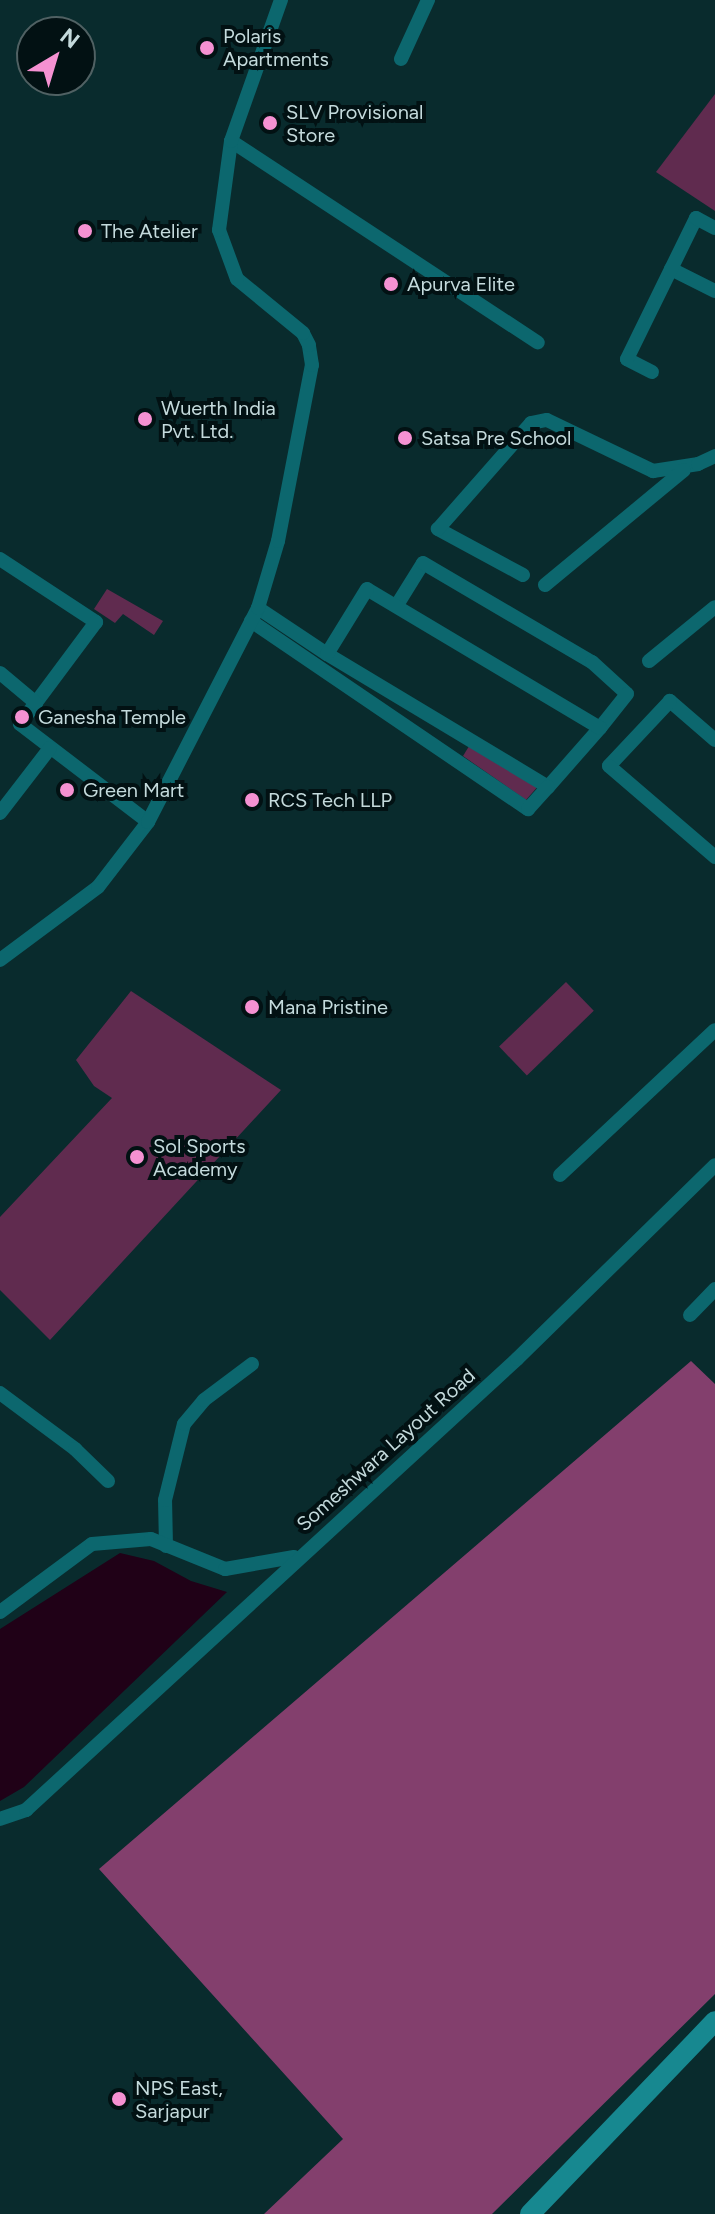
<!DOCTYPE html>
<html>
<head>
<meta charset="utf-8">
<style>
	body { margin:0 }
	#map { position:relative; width:715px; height:2214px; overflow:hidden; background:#092b2d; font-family:Figtree,sans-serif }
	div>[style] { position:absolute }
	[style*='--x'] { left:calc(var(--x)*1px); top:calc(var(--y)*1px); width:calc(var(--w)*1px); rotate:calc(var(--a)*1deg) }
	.green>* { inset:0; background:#602b4f; transform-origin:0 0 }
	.forest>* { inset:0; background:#833f6d }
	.water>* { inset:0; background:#200117 }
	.minor>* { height:14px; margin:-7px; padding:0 7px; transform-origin:7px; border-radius:7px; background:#0c676e }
	.secondary>* { height:20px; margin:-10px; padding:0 10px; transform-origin:10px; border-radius:10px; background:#178890 }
	.dots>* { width:22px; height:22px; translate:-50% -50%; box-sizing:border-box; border:4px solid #021113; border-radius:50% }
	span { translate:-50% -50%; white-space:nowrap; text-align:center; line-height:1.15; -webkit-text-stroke:8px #021113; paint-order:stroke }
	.poi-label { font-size:20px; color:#c4dadc }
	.left { translate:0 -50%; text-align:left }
	.street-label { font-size:20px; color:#c4dadc }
	.north { position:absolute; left:16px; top:16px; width:80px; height:80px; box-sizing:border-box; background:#021113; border:2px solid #506163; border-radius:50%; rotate:38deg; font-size:22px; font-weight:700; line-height:32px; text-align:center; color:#c4dadc }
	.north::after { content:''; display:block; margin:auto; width:28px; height:36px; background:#f591d2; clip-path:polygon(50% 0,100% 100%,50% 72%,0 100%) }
</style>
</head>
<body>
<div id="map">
	<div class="green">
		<div style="clip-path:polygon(715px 94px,715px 211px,656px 172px)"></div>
		<div style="clip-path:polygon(107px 589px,163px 621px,154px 635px,123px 614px,115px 623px,94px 609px)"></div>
		<div style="clip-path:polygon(471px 743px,539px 785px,526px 800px,463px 756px)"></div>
		<div style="left:566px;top:982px;width:40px;height:93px;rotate:46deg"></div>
		<div style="clip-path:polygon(131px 991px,281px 1090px,50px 1340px,0 1290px,0 1217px,112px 1098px,94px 1086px,76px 1060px)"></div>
	</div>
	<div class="forest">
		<div style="clip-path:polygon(691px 1361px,715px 1384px,715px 1994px,492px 2214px,264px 2214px,343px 2139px,99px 1869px)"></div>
	</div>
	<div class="water">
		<div style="clip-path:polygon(120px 1553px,154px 1561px,191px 1581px,227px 1592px,24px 1787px,0 1801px,0 1629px)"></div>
	</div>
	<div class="minor">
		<div style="--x:401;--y:59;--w:65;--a:-65.4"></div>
		<div style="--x:231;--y:141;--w:367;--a:33.3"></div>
		<div style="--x:671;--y:269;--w:49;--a:26.6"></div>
		<div style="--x:652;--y:372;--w:28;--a:-153"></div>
		<div style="--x:627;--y:359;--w:157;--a:-63.9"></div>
		<div style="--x:696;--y:218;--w:21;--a:28"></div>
		<div style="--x:0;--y:559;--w:115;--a:33.3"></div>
		<div style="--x:96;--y:622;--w:127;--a:126.7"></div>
		<div style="--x:20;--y:724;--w:161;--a:37.4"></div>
		<div style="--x:523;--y:575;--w:97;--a:-151.6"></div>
		<div style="--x:438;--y:529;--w:141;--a:-48.7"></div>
		<div style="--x:531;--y:423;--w:16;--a:-11"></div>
		<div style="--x:547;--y:420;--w:118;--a:25.7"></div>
		<div style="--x:653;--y:471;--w:46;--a:-8.8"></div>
		<div style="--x:698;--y:464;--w:19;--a:-25"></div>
		<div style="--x:545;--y:585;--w:180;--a:-39.6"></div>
		<div style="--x:397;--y:605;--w:49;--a:-58.2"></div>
		<div style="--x:423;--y:563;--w:196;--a:30.4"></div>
		<div style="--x:592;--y:662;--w:47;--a:42.4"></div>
		<div style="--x:627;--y:694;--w:43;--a:128.5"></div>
		<div style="--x:258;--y:608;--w:83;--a:33.7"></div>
		<div style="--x:327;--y:654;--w:258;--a:31"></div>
		<div style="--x:548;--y:787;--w:79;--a:-48.6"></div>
		<div style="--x:600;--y:728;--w:271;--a:-149.2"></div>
		<div style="--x:367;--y:589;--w:76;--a:121.6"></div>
		<div style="--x:251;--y:621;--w:335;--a:34.2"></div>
		<div style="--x:528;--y:809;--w:30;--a:-48"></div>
		<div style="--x:649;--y:661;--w:85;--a:-39.3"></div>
		<div style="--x:0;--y:673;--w:47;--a:39.8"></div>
		<div style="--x:715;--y:740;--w:60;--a:-139.1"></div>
		<div style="--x:670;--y:701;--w:89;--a:133.2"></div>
		<div style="--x:609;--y:766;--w:140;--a:40.6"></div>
		<div style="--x:0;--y:813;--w:82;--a:-52.4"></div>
		<div style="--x:0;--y:960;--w:122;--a:-36.7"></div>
		<div style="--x:98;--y:887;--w:82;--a:-52.4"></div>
		<div style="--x:148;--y:822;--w:241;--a:-62.8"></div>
		<div style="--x:258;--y:608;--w:70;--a:-73.4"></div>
		<div style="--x:278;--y:541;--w:179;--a:-79.1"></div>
		<div style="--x:312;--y:365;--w:20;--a:-99"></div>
		<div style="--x:309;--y:345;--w:13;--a:-117"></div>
		<div style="--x:303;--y:333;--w:85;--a:-140.7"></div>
		<div style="--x:237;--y:279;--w:52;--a:-110.2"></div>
		<div style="--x:219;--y:230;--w:90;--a:-82.3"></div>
		<div style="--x:231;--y:141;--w:150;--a:-70.5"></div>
		<div style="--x:560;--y:1175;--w:212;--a:-43.1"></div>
		<div style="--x:690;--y:1315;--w:36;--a:-46"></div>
		<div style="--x:0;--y:1393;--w:94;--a:36.7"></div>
		<div style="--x:75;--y:1449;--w:46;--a:44.1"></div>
		<div style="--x:166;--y:1546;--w:46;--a:-91.2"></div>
		<div style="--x:165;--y:1500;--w:78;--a:-76"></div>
		<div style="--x:184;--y:1424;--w:31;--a:-50"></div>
		<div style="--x:204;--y:1400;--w:60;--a:-36.9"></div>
		<div style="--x:0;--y:1612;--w:114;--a:-36.5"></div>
		<div style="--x:92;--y:1544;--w:59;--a:-4.8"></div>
		<div style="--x:151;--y:1539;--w:80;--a:22.1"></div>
		<div style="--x:225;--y:1569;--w:70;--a:-9.9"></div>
		<div style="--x:0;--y:1819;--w:28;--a:-19"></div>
		<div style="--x:26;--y:1810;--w:667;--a:-42.57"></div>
		<div style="--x:517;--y:1359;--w:277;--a:-44.4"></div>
	</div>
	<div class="secondary">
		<div style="--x:530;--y:2214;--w:267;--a:-46.2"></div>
	</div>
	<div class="dots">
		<div style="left:207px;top:48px;background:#f591d2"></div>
		<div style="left:270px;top:123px;background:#f591d2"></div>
		<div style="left:85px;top:231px;background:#f591d2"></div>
		<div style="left:391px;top:284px;background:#f591d2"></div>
		<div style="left:145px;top:419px;background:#f591d2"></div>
		<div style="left:405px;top:438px;background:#f591d2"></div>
		<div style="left:22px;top:717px;background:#f591d2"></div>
		<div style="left:67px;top:790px;background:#f591d2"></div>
		<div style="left:252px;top:800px;background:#f591d2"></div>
		<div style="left:252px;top:1007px;background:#f591d2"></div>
		<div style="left:137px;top:1157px;background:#f591d2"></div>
		<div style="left:119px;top:2099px;background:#f591d2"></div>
	</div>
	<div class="poi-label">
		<span class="left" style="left:223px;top:48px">Polaris<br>Apartments</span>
		<span class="left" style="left:286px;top:124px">SLV Provisional<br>Store</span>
		<span class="left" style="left:101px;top:231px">The Atelier</span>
		<span class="left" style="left:407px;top:284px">Apurva Elite</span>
		<span class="left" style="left:161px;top:420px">Wuerth India<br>Pvt. Ltd.</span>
		<span class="left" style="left:421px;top:438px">Satsa Pre School</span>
		<span class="left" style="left:38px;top:717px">Ganesha Temple</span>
		<span class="left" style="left:83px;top:790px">Green Mart</span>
		<span class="left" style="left:268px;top:800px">RCS Tech LLP</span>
		<span class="left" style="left:268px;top:1007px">Mana Pristine</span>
		<span class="left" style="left:153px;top:1158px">Sol Sports<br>Academy</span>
		<span class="left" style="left:135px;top:2100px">NPS East,<br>Sarjapur</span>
	</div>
	<div class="street-label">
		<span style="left:386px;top:1450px;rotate:-42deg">Someshwara Layout Road</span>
	</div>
	<div class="north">N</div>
</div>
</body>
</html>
